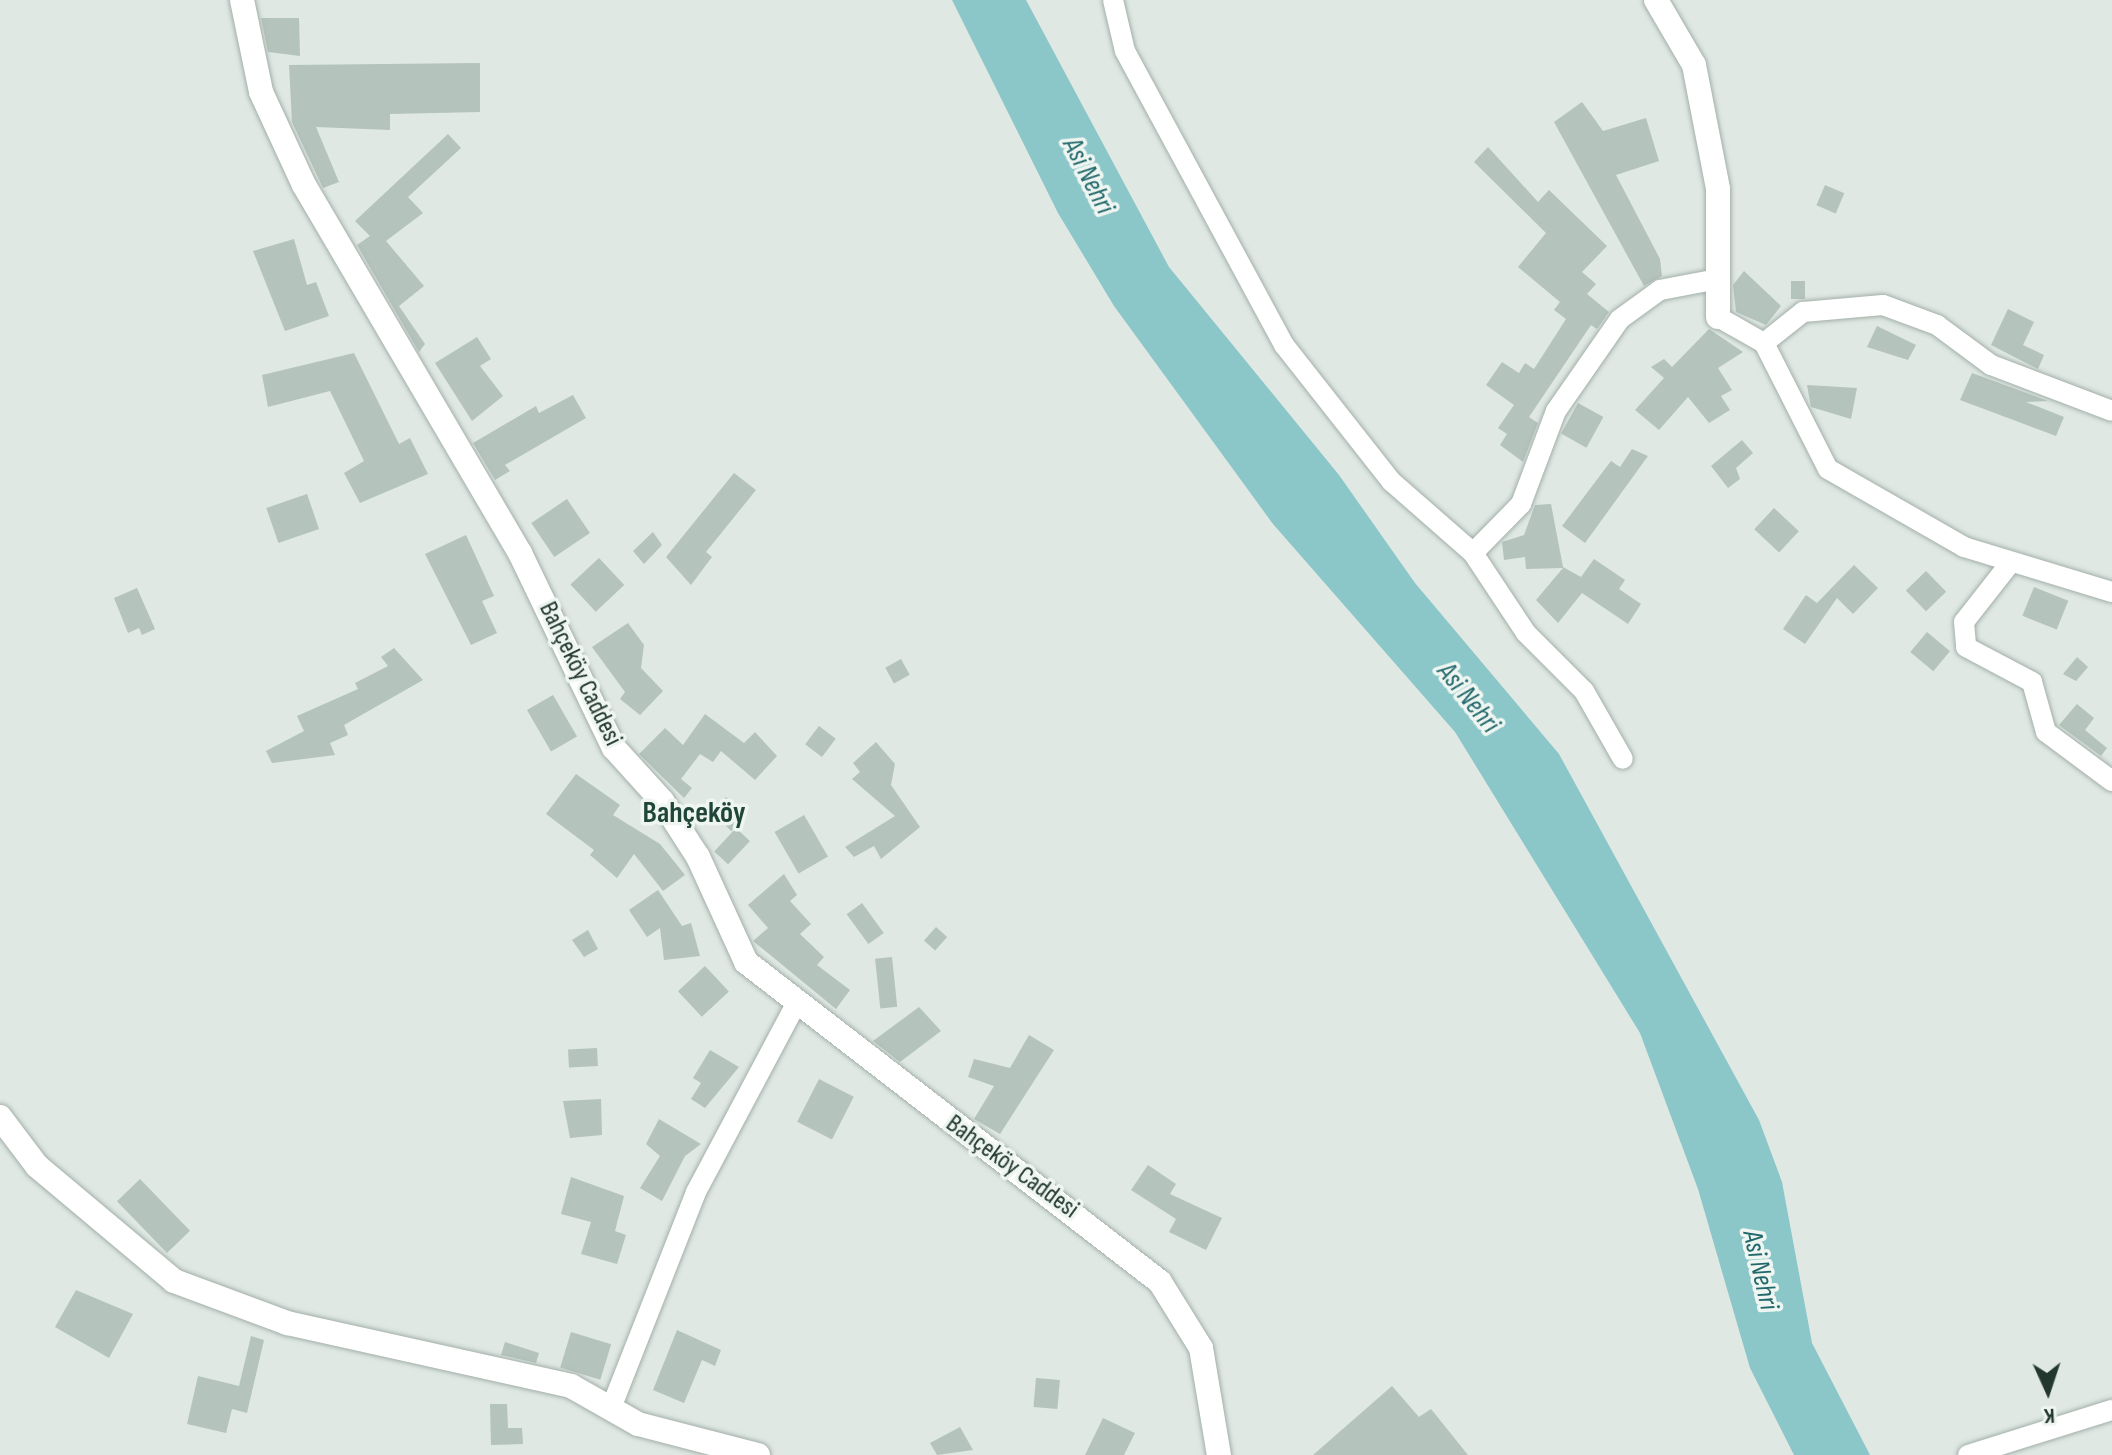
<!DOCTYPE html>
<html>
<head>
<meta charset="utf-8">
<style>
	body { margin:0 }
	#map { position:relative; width:2112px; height:1455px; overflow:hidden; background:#dfe8e3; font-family:"Sofia Sans Condensed",sans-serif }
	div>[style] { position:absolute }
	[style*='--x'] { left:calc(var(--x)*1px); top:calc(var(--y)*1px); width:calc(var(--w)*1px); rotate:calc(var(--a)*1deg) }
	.water>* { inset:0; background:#8bc6c9 }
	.building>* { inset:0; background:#b4c3bc; transform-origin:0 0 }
	.roads { filter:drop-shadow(0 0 2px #a3afa9) drop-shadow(0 0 2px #a3afa9) }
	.minor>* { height:20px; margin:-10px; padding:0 10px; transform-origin:10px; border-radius:10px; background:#fff }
	.tertiary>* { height:24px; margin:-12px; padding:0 12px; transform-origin:12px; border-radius:12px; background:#fff }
	.secondary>* { height:24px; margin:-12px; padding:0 12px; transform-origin:12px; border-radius:12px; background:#fff }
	span { translate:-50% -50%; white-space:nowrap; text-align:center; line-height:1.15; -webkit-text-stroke:7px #eff6f1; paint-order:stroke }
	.street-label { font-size:26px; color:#22372f }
	.water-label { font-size:28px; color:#22686c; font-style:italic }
	.quarter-label { font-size:30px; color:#204639; font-weight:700 }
	.north { position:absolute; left:2008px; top:1351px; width:80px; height:80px; -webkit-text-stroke:6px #eff6f1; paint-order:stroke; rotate:177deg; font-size:22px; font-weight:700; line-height:32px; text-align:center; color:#22372f }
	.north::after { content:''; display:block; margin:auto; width:28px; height:36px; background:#22372f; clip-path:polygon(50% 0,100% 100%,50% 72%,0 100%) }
</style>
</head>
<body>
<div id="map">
	<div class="water">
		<div style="clip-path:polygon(952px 0,1026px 0,1169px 267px,1339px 475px,1415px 583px,1559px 754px,1759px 1120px,1782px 1182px,1812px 1343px,1870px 1455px,1794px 1455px,1750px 1368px,1698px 1189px,1640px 1033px,1455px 732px,1273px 524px,1114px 306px,1058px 213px)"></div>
	</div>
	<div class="building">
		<div style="clip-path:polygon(261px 18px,299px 18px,300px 56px,268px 52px)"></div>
		<div style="clip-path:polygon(480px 63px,480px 112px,390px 114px,390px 130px,316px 127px,339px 182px,323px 188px,292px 122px,289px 65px)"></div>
		<div style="clip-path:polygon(1582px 102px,1603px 131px,1646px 118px,1659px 161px,1616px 175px,1660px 259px,1662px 276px,1644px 286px,1554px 122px)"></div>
		<div style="clip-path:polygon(448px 134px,461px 148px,408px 197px,423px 213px,386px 241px,424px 286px,399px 306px,425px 344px,419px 352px,357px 245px,370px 236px,355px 221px)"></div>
		<div style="clip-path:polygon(1488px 147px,1538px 202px,1549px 190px,1607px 246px,1582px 272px,1596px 284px,1587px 294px,1609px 312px,1597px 329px,1591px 325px,1529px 417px,1538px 423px,1523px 462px,1500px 445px,1507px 434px,1498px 428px,1514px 405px,1486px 385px,1502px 362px,1519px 373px,1525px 363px,1534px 369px,1566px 319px,1554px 310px,1560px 302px,1518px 267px,1546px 233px,1474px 162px)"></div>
		<div style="left:1825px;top:185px;width:21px;height:22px;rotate:23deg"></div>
		<div style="clip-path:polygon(294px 239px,307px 285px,316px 282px,329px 316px,285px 331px,253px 251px)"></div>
		<div style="clip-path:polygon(1744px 271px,1781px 306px,1766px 325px,1736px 312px,1733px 285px)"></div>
		<div style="left:1791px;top:281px;width:14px;height:18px"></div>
		<div style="clip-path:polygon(2008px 309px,2034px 322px,2023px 345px,2044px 355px,2038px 369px,1991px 345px)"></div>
		<div style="clip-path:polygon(1877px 326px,1916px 345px,1908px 360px,1867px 347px)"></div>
		<div style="clip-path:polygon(1709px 329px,1743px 352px,1718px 368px,1732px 390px,1721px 396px,1730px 410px,1709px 423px,1688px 397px,1659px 430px,1635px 410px,1664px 378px,1651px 367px,1664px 359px,1672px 367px)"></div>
		<div style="clip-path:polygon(477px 337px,491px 359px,480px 366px,503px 396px,472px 421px,435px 363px)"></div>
		<div style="clip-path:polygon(354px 353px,399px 444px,410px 438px,428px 474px,360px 503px,344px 473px,364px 461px,330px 391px,268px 407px,262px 375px)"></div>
		<div style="clip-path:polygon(1972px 373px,2048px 401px,2026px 402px,2064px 417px,2056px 436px,1960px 400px)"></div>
		<div style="clip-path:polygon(1807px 385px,1857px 388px,1851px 419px,1811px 407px)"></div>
		<div style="clip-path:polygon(573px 395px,586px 418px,505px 465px,510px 471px,495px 480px,473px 443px,536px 406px,539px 413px)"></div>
		<div style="left:1578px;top:403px;width:29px;height:35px;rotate:29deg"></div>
		<div style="clip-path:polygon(1742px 440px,1753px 453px,1736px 468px,1740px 479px,1728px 488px,1711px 466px)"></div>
		<div style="clip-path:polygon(1632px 449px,1648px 456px,1585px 543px,1562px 526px,1611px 461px,1620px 467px)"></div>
		<div style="clip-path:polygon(734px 473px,756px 490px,706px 552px,712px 557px,691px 585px,666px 557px)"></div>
		<div style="left:307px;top:494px;width:37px;height:43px;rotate:71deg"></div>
		<div style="left:567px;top:499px;width:41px;height:43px;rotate:56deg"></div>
		<div style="clip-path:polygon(1551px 504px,1563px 567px,1581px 577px,1594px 559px,1625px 580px,1619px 589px,1641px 604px,1628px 624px,1582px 593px,1558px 623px,1536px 600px,1563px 568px,1526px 569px,1525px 557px,1504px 560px,1502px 542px,1524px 535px,1535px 505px)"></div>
		<div style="left:1774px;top:508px;width:34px;height:29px;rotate:43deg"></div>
		<div style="clip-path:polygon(653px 532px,662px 545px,644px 564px,633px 551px)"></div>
		<div style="clip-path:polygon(466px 535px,494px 596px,482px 601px,497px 633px,471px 645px,425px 554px)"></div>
		<div style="left:599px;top:558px;width:37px;height:39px;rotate:47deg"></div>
		<div style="clip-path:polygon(1854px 565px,1878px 588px,1853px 614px,1837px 598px,1805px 644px,1783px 629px,1806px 595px,1817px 603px)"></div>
		<div style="left:1926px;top:571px;width:29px;height:28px;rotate:46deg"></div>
		<div style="left:2034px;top:587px;width:37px;height:31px;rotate:22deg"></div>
		<div style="clip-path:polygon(137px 588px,155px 629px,142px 635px,139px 628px,128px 633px,114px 598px)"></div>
		<div style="clip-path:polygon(628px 623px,644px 645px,641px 668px,663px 691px,640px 715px,620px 699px,625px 692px,592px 647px)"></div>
		<div style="left:1927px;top:632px;width:30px;height:26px;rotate:40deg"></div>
		<div style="clip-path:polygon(394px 648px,423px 680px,344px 725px,348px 735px,330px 743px,335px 755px,272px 763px,266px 751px,304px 731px,297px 716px,358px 689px,355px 683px,388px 666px,381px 657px)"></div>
		<div style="clip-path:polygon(2077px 657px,2088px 667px,2076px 681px,2063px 674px)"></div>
		<div style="left:901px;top:659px;width:18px;height:18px;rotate:61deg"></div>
		<div style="left:553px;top:695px;width:48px;height:30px;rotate:60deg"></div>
		<div style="clip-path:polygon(2077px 704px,2094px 718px,2085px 730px,2107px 748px,2101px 756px,2059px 725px)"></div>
		<div style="clip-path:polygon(705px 714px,744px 743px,755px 732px,777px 756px,755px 780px,721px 751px,713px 762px,700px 754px,681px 779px,692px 788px,684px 798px,639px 754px,665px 728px,683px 745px)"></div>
		<div style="left:819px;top:726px;width:21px;height:23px;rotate:37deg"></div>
		<div style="clip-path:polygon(876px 742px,895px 764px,891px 785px,920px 827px,881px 859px,874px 846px,854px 857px,845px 847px,895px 816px,852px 779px,860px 772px,853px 763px)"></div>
		<div style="clip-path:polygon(576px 774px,620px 805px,613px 815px,660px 844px,685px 875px,663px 891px,634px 854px,617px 878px,590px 855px,594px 850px,546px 814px)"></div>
		<div style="left:726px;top:797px;width:28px;height:20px;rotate:46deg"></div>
		<div style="left:804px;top:815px;width:48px;height:34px;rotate:60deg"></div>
		<div style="left:736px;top:828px;width:19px;height:32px;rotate:43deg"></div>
		<div style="clip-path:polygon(784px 874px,797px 895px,790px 901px,811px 924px,800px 934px,824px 957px,817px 965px,850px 990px,836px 1009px,753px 941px,768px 928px,748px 905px)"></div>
		<div style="clip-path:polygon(658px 890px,682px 926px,691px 923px,700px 956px,664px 960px,660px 928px,647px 937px,629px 910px)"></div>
		<div style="left:862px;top:903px;width:37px;height:19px;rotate:54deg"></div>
		<div style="left:936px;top:927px;width:15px;height:18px;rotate:42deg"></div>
		<div style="clip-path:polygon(588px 930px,598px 949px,584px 957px,572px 940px)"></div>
		<div style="left:892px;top:957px;width:50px;height:17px;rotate:84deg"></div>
		<div style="left:705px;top:966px;width:35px;height:37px;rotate:47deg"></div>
		<div style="clip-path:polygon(919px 1007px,941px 1031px,900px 1062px,873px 1041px)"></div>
		<div style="clip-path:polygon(1029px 1035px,1054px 1050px,1000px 1134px,974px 1119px,994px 1086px,968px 1077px,974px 1059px,1010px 1068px)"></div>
		<div style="left:597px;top:1048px;width:18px;height:29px;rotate:87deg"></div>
		<div style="clip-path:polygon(710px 1050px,739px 1067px,705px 1108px,691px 1099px,701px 1083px,693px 1078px)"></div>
		<div style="left:819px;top:1079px;width:39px;height:48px;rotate:27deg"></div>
		<div style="clip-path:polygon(601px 1099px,602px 1135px,570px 1138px,563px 1101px)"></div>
		<div style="clip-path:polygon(659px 1119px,701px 1144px,685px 1156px,662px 1201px,640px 1188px,660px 1156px,646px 1144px)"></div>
		<div style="clip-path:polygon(1148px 1165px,1176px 1184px,1170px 1194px,1222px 1218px,1206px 1250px,1169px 1232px,1176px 1219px,1131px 1190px)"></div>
		<div style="clip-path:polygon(571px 1177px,624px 1196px,615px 1231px,626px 1235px,617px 1264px,581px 1254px,591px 1222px,561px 1214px)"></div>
		<div style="left:140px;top:1179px;width:72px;height:32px;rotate:46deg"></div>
		<div style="clip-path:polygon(76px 1290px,133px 1314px,109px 1358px,55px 1327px)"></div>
		<div style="clip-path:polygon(677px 1330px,721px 1350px,715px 1366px,702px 1360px,684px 1403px,653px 1390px)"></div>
		<div style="left:571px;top:1332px;width:42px;height:37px;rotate:17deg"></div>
		<div style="clip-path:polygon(251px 1336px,264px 1340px,247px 1413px,232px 1409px,226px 1433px,187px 1424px,198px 1376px,239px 1386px)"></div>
		<div style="clip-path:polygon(505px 1342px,539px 1353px,536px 1363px,501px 1355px)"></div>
		<div style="left:1036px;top:1378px;width:24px;height:29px;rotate:5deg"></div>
		<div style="clip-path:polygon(1392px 1386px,1419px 1417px,1431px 1409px,1468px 1455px,1313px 1455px)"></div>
		<div style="clip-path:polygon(490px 1404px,507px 1404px,508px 1428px,522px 1428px,523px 1444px,491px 1445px)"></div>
		<div style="clip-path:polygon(1103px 1418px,1135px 1433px,1124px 1455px,1085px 1455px)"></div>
		<div style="clip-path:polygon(960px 1427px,973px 1450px,937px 1455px,930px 1443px)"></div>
	</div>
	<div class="roads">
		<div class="minor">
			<div style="--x:1113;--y:0;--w:52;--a:76.8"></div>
			<div style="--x:1125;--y:51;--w:334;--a:61.6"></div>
			<div style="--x:1284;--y:345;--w:174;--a:51.8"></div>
			<div style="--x:1392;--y:482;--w:108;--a:41.2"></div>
			<div style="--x:1473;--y:553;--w:96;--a:56.5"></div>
			<div style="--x:1526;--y:633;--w:82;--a:45"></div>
			<div style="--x:1584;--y:691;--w:78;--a:60.2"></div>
			<div style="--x:1718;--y:317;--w:53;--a:29.5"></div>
			<div style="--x:1764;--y:343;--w:141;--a:63.1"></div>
			<div style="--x:1828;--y:469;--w:157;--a:29.8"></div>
			<div style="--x:1964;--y:547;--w:155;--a:16.9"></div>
			<div style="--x:1764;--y:343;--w:50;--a:-38.5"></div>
			<div style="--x:1803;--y:312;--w:80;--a:-5"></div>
			<div style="--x:1883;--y:305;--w:58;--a:20.3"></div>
			<div style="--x:1937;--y:325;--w:67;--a:36.5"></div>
			<div style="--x:1991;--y:365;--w:129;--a:20.8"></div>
			<div style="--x:1473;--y:553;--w:69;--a:-45.6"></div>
			<div style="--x:1521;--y:504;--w:99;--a:-69.4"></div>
			<div style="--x:1556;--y:411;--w:112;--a:-55.2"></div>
			<div style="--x:1620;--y:319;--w:49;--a:-35.9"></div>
			<div style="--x:1660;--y:290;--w:59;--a:-10.7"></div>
			<div style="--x:2011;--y:562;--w:76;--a:128.1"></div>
			<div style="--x:1964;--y:622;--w:25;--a:85"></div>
			<div style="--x:1966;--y:647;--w:75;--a:27.9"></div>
			<div style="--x:2032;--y:682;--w:52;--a:74.4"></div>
			<div style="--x:2046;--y:732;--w:82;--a:36.6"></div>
			<div style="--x:611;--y:1408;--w:232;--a:-68.5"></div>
			<div style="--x:696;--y:1192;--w:211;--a:-62"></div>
			<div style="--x:1968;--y:1455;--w:151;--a:-17.4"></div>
		</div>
		<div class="tertiary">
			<div style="--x:1656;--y:0;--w:75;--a:59.7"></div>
			<div style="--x:1694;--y:65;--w:126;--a:79"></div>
			<div style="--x:1718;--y:189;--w:128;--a:90"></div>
			<div style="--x:0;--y:1117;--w:61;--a:52.9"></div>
			<div style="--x:37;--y:1166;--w:179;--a:40"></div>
			<div style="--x:174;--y:1281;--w:121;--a:20.4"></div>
			<div style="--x:287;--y:1323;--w:291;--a:12.5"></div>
			<div style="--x:571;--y:1386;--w:77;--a:29.6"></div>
			<div style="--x:638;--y:1424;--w:124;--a:14.5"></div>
		</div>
		<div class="secondary">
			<div style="--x:242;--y:0;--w:94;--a:78.3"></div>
			<div style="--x:261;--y:92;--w:102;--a:65.2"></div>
			<div style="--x:304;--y:185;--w:427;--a:59.6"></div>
			<div style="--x:520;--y:553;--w:216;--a:64.3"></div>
			<div style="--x:614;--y:748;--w:72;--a:47.8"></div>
			<div style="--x:662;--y:801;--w:67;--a:57.3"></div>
			<div style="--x:698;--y:857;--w:115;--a:65.4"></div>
			<div style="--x:746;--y:962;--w:523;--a:37.7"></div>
			<div style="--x:1160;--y:1282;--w:78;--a:58.2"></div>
			<div style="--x:1201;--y:1348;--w:109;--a:80.5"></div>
		</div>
	</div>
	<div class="street-label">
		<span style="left:580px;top:674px;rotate:64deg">Bahçeköy Caddesi</span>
		<span style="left:1012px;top:1167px;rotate:36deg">Bahçeköy Caddesi</span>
	</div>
	<div class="water-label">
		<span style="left:1088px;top:176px;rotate:63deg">Asi Nehri</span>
		<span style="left:1468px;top:698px;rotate:51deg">Asi Nehri</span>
		<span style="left:1760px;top:1270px;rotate:77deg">Asi Nehri</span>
	</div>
	<div class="quarter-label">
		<span style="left:694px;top:813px">Bahçeköy</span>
	</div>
	<div class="north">K</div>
</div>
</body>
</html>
